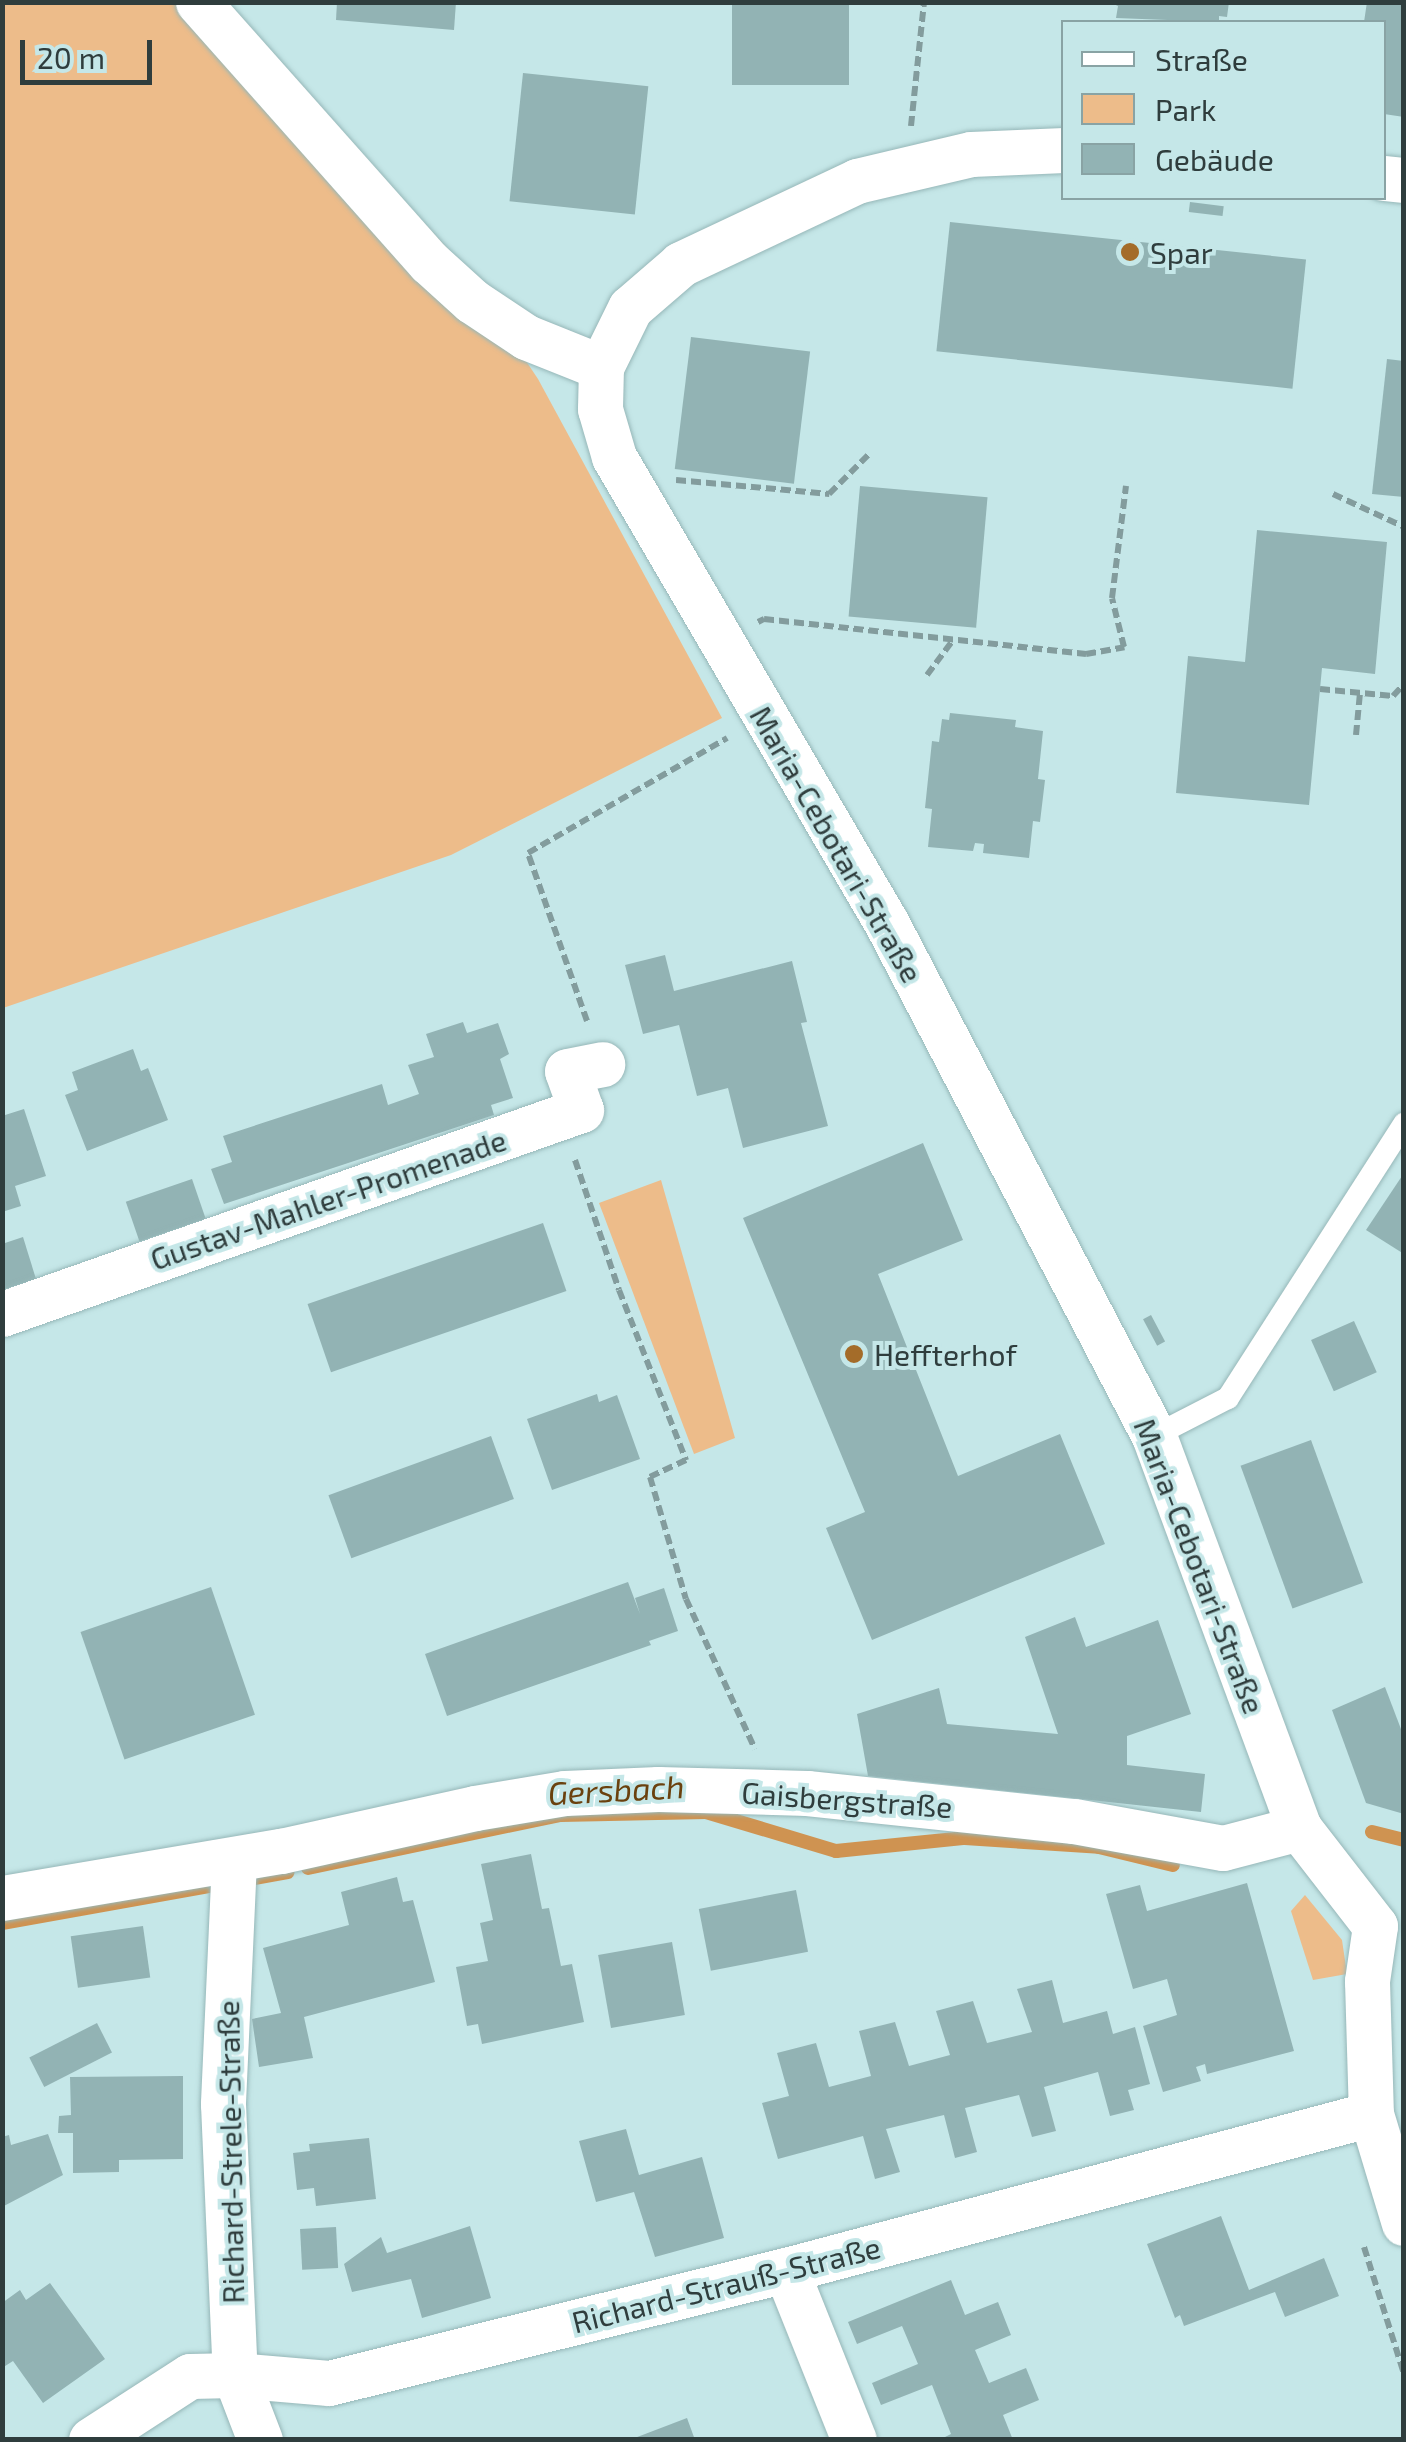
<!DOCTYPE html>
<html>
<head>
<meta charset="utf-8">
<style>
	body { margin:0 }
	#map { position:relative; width:1406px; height:2442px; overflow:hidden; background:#c5e7e8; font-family:"Exo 2",sans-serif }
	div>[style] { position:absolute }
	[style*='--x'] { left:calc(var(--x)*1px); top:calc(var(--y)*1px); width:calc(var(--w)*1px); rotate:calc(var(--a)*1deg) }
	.green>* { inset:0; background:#edbc8a }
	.stream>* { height:14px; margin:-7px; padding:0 7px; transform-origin:7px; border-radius:7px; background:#cf9351 }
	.building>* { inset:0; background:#92b3b4; transform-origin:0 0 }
	.path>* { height:6px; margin-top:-3px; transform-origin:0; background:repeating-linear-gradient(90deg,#839c9d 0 10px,transparent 0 15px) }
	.roads { filter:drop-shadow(0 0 2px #96b7b8) drop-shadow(0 0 2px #96b7b8) }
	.lane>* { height:22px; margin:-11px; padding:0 11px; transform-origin:11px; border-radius:11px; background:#fff }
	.street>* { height:45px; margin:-22.5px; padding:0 22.5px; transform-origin:22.5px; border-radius:22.5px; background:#fff }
	.dots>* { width:28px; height:28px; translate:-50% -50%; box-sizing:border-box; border:5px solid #c5e7e8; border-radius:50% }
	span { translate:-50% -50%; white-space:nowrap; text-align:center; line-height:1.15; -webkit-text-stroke:8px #c5e7e8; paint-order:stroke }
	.poi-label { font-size:30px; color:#2f3d3d }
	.left { translate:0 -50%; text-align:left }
	.street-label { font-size:30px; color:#2f3d3d }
	.water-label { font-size:32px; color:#6a410e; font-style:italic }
	.frame { position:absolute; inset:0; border:5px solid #2f3d3d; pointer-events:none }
	.legend { position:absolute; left:1061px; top:20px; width:325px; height:180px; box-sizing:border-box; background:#c5e7e8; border:2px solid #89a3a4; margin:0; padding:12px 18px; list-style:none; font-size:30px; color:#2f3d3d }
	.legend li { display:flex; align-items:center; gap:20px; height:50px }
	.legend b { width:50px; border:2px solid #89a3a4 }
	.scale { position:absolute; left:20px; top:40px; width:132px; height:45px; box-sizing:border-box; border:5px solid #2f3d3d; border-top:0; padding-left:12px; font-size:30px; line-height:35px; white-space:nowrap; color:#2f3d3d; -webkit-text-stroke:8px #c5e7e8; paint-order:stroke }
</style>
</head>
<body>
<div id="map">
	<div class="green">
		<div style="clip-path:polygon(221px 2px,460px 262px,538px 379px,722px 718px,451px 855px,3px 1008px,2px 3px)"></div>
		<div style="clip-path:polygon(661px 1180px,735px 1438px,694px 1454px,599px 1203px)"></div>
		<div style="clip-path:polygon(1305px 1895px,1342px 1940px,1347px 1974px,1313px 1980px,1291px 1911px)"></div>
	</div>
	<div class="stream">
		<div style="--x:1372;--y:1832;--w:33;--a:14"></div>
		<div style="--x:308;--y:1868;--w:258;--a:-11.9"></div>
		<div style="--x:560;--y:1815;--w:146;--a:-1.2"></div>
		<div style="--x:706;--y:1812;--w:136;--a:16.7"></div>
		<div style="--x:836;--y:1851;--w:130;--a:-5.8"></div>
		<div style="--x:965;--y:1838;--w:134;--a:3.8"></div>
		<div style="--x:1099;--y:1847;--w:76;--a:13.7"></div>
		<div style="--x:2;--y:1923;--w:290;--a:-10.1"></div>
	</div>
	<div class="building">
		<div style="clip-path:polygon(337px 2px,456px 2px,454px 30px,336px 20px)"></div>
		<div style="left:732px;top:2px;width:117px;height:83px"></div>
		<div style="clip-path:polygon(1109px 2px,1229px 2px,1227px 17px,1219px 16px,1219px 22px,1116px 18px,1118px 6px)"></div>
		<div style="clip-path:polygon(1367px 2px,1404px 2px,1404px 117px,1384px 114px,1384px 22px,1364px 22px)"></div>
		<div style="left:523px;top:73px;width:126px;height:129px;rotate:6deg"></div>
		<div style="left:1190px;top:202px;width:34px;height:10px;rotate:7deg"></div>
		<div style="left:950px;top:222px;width:358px;height:130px;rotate:6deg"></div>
		<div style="left:691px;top:337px;width:120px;height:133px;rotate:7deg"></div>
		<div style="clip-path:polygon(1387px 359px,1404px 361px,1404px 497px,1372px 494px)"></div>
		<div style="left:860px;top:486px;width:128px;height:131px;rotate:5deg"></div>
		<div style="clip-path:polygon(1257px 530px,1387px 542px,1375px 674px,1322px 668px,1309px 805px,1176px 793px,1188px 656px,1245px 662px)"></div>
		<div style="clip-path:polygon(950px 713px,1016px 720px,1015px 727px,1043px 731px,1038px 779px,1045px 780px,1040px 822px,1033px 821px,1029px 858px,983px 853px,984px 844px,975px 843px,973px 851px,928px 847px,932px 809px,925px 808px,932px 741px,939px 742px,942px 719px,949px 720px)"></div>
		<div style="clip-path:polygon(665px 955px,674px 991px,792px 961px,807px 1022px,801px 1023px,828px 1126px,743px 1148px,728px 1088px,697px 1096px,679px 1025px,643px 1034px,625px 965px)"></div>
		<div style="clip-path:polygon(463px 1022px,467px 1033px,498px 1023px,509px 1054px,500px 1059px,513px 1098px,491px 1105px,494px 1115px,224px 1204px,211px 1169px,232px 1162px,223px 1136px,382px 1084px,388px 1105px,419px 1094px,408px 1065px,434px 1057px,426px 1034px)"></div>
		<div style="clip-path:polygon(133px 1049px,141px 1071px,148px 1068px,168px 1120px,87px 1151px,65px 1095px,78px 1090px,72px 1072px)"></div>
		<div style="clip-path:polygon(24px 1109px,46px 1176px,15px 1186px,21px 1206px,2px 1212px,2px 1116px)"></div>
		<div style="clip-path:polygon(923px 1143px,963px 1240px,878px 1274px,958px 1476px,1060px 1434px,1105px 1544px,872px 1640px,826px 1528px,865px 1512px,743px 1218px)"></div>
		<div style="clip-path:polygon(1404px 1173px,1404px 1254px,1366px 1230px)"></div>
		<div style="left:192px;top:1179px;width:42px;height:70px;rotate:71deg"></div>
		<div style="left:543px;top:1223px;width:72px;height:249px;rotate:71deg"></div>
		<div style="clip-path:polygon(23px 1237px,36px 1279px,2px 1290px,2px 1244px)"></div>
		<div style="left:1151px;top:1315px;width:30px;height:9px;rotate:62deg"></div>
		<div style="left:1354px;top:1321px;width:56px;height:47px;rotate:66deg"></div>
		<div style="clip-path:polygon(597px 1394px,599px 1402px,617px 1395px,640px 1459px,552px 1490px,527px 1419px)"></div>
		<div style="left:491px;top:1436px;width:67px;height:173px;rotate:70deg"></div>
		<div style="left:1311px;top:1440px;width:152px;height:75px;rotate:70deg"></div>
		<div style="clip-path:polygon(628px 1582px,640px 1614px,635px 1598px,664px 1588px,678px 1631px,649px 1641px,651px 1645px,447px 1716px,425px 1654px)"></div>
		<div style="left:211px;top:1587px;width:135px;height:138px;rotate:71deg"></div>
		<div style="clip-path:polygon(1075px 1617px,1086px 1647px,1158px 1620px,1191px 1714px,1127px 1736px,1127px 1765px,1205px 1774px,1201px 1812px,868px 1776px,857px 1714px,939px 1688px,947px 1724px,1058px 1734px,1025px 1637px)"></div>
		<div style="clip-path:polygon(1385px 1687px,1404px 1737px,1404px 1814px,1366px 1803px,1332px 1710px)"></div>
		<div style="clip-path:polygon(531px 1854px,542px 1909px,549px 1908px,561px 1966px,572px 1964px,584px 2022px,482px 2044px,478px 2024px,467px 2026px,456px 1967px,488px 1961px,480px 1923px,493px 1920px,481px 1864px)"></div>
		<div style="clip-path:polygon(397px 1877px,403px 1902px,413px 1900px,435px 1982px,304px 2017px,313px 2058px,259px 2067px,252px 2019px,281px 2013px,263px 1948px,349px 1925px,341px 1892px)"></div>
		<div style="clip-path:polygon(1247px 1883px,1294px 2051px,1207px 2074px,1205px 2064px,1196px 2067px,1201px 2081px,1163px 2092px,1143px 2026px,1177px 2015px,1167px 1979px,1133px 1989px,1106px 1894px,1140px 1885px,1147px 1911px)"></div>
		<div style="left:796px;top:1890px;width:63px;height:99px;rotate:79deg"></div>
		<div style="left:143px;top:1926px;width:52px;height:73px;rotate:82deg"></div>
		<div style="left:672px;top:1942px;width:74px;height:75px;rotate:80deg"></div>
		<div style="clip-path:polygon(1052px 1980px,1063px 2023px,1107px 2011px,1113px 2034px,1135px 2027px,1150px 2084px,1128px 2090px,1134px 2110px,1110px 2116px,1098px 2072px,1044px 2087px,1056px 2131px,1032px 2137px,1019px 2095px,965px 2108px,977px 2152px,955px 2158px,944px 2115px,886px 2129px,900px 2172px,875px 2179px,863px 2136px,778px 2159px,762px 2103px,789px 2096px,777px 2053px,816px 2043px,829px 2087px,871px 2076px,859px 2031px,895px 2022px,909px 2066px,950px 2055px,936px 2011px,973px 2001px,987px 2043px,1032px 2032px,1017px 1989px)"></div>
		<div style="left:97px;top:2023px;width:33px;height:76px;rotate:63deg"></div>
		<div style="clip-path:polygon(183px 2076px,183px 2159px,119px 2160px,119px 2172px,73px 2173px,73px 2133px,58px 2133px,59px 2116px,71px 2115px,70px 2077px)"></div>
		<div style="clip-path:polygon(626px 2129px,639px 2175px,702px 2157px,724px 2238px,655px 2257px,634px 2192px,596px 2202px,579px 2141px)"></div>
		<div style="clip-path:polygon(48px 2134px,63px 2175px,2px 2207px,2px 2137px,9px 2135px,11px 2145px)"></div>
		<div style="clip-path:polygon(369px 2138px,376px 2199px,316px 2206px,314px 2188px,297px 2190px,293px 2153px,310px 2151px,309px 2144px)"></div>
		<div style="clip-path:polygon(1221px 2216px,1249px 2290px,1324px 2258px,1339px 2296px,1285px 2317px,1275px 2292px,1184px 2326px,1180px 2315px,1175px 2318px,1147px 2244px)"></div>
		<div style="clip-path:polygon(470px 2226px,491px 2298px,422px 2318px,411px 2279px,352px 2292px,344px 2264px,381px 2237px,387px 2253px)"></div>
		<div style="left:336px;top:2227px;width:41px;height:36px;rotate:87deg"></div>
		<div style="clip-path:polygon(951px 2280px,965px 2315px,998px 2302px,1011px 2335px,975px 2350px,989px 2383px,1026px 2368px,1039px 2400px,1003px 2415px,1013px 2440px,939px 2440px,951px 2434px,932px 2385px,881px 2405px,872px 2383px,918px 2364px,902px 2326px,857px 2344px,848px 2322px)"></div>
		<div style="clip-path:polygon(50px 2283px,105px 2359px,43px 2403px,13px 2361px,2px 2368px,2px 2303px,20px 2290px,26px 2300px)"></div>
		<div style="clip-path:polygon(687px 2418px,695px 2440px,632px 2440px,632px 2439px)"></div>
	</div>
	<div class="path">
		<div style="--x:911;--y:126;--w:125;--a:-84"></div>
		<div style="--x:676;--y:480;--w:154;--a:5.2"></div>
		<div style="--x:829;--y:494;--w:59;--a:-45"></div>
		<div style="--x:1333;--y:494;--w:78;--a:24.9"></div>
		<div style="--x:758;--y:622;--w:7;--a:-27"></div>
		<div style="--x:764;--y:619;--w:324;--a:6.2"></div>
		<div style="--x:1086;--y:654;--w:39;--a:-10"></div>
		<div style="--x:1124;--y:647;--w:50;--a:-103.8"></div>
		<div style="--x:1112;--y:598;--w:113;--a:-82.9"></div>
		<div style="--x:927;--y:675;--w:44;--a:-53.4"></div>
		<div style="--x:1320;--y:689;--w:73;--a:5.5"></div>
		<div style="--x:1393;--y:696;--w:16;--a:-47"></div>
		<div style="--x:1356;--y:735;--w:42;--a:-84.6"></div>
		<div style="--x:587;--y:1021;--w:178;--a:-109.4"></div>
		<div style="--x:528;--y:853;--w:230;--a:-30"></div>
		<div style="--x:575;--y:1160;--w:137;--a:71.3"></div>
		<div style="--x:619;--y:1290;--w:183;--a:68.5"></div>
		<div style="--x:686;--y:1460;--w:40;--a:155"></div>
		<div style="--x:650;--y:1477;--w:127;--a:73.6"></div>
		<div style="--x:686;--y:1599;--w:165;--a:65.3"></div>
		<div style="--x:1364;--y:2247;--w:133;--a:72.5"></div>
	</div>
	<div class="roads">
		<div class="lane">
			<div style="--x:1154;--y:1436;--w:83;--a:-27.2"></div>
			<div style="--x:1228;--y:1398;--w:326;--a:-57.3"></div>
		</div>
		<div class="street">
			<div style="--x:198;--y:2;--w:348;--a:48.4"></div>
			<div style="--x:429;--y:262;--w:58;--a:42.2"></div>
			<div style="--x:472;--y:301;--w:65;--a:33.7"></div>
			<div style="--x:526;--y:337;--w:81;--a:21.8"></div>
			<div style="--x:1064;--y:150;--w:93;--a:177.5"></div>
			<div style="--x:971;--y:154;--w:117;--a:166.7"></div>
			<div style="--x:857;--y:181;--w:195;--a:154.8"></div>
			<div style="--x:681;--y:264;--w:67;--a:139.2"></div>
			<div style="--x:630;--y:308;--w:66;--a:116.2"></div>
			<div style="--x:601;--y:367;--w:42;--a:91.4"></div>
			<div style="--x:600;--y:409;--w:50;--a:73.7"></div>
			<div style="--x:614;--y:457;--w:541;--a:59.69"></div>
			<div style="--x:887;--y:924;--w:577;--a:62.46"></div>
			<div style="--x:1154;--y:1436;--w:418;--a:69.7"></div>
			<div style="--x:1299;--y:1828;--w:124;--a:52.2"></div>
			<div style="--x:1384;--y:178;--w:20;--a:6"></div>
			<div style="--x:2;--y:1314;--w:614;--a:-19.41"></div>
			<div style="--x:581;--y:1110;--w:41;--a:-109.7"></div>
			<div style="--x:567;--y:1071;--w:36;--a:-11"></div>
			<div style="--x:234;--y:1860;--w:244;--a:92.6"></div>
			<div style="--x:223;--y:2104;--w:271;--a:87.5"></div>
			<div style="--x:235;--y:2375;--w:70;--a:69"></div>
			<div style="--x:2;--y:1898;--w:283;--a:-9.6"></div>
			<div style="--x:281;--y:1851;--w:199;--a:-12.5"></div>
			<div style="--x:475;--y:1808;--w:91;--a:-9.5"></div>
			<div style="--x:565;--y:1793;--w:93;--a:-2.5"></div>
			<div style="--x:658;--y:1789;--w:149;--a:1.5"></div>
			<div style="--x:807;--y:1793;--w:268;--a:6"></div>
			<div style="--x:1074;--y:1821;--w:151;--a:10.3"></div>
			<div style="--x:1223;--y:1848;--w:79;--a:-14.7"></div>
			<div style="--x:1375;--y:1926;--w:56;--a:98.3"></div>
			<div style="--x:1367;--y:1981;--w:133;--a:88.3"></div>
			<div style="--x:1371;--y:2114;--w:114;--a:73.2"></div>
			<div style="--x:786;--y:2270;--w:183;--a:68.2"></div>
			<div style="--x:91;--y:2440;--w:118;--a:-32.9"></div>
			<div style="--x:190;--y:2376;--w:45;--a:-1.3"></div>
			<div style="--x:235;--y:2375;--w:94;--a:4.9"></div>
			<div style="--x:329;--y:2383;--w:471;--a:-13.9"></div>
			<div style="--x:786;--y:2270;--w:605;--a:-14.93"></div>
		</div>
	</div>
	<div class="dots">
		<div style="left:1130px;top:252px;background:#a46c29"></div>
		<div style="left:854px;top:1354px;background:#a46c29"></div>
	</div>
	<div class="poi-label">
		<span class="left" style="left:1150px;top:252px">Spar</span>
		<span class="left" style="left:874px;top:1354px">Heffterhof</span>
	</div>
	<div class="street-label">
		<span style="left:837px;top:844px;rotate:60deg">Maria-Cebotari-Straße</span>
		<span style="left:328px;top:1199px;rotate:-19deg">Gustav-Mahler-Promenade</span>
		<span style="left:1200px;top:1566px;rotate:69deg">Maria-Cebotari-Straße</span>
		<span style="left:847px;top:1799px;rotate:4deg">Gaisbergstraße</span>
		<span style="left:230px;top:2152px;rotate:-91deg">Richard-Strele-Straße</span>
		<span style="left:726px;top:2284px;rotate:-14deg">Richard-Strauß-Straße</span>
	</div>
	<div class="water-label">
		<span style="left:616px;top:1789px;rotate:-3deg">Gersbach</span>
	</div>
	<div class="frame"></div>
	<ul class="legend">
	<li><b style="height:12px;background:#fff"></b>Straße</li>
	<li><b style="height:28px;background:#edbc8a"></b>Park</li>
	<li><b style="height:28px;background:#92b3b4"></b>Gebäude</li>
	</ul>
	<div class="scale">20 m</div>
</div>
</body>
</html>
